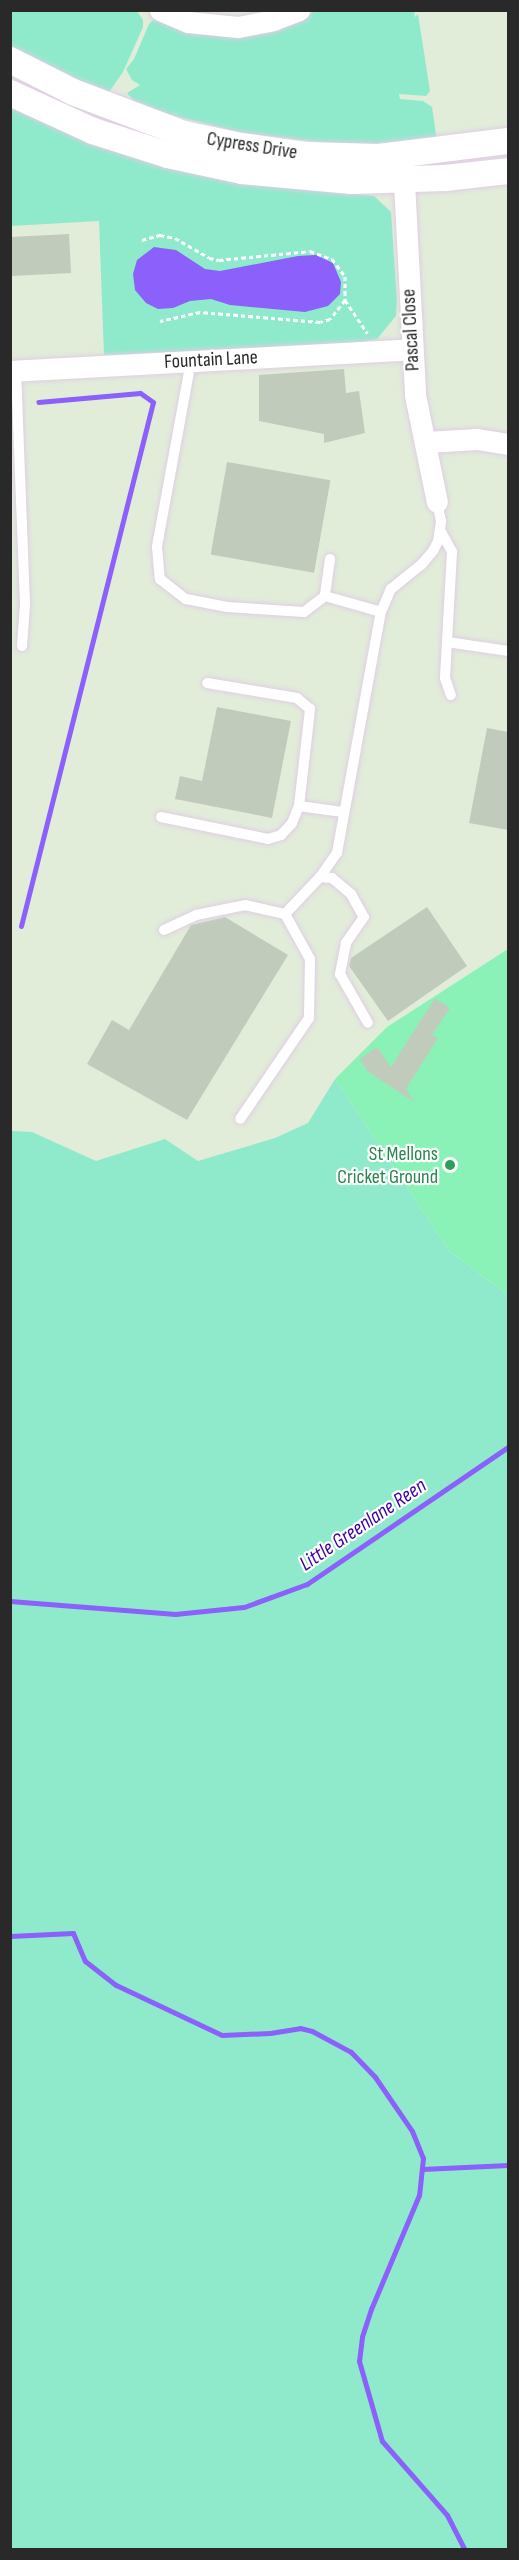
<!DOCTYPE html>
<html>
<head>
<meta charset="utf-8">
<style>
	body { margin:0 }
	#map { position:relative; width:519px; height:2560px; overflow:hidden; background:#e1edd9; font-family:"Sofia Sans Condensed",sans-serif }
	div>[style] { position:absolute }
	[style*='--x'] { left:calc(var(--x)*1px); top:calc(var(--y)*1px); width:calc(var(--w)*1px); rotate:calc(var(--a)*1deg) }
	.green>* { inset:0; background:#8feacc }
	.pitch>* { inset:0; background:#8af2b7 }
	.water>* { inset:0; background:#8b60fb }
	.stream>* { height:5px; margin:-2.5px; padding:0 2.5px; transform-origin:2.5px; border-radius:2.5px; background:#8b60fb }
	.building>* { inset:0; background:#c1cbbc; transform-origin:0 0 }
	.path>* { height:3px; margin-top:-1.5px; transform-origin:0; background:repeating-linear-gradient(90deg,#fff 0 4.5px,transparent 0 7.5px) }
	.roads { filter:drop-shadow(0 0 2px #e0cee4) drop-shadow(0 0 2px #e0cee4) }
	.service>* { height:10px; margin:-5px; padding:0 5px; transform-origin:5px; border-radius:5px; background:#fff }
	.minor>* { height:21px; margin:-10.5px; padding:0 10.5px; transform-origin:10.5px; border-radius:10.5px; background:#fff }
	.tertiary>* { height:26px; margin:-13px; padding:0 13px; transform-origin:13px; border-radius:13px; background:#fff }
	.dots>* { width:16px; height:16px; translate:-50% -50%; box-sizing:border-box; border:3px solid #fff; border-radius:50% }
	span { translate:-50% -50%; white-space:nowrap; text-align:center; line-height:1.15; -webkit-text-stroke:4.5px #fff; paint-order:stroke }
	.street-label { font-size:20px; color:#292929 }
	.leisure-label { font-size:20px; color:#27864d }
	.right { translate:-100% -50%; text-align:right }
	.water-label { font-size:21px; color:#3b00a6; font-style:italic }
	.frame { position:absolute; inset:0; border:12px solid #292929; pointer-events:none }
</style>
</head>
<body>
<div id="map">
	<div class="green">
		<div style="clip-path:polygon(11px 11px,137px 11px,143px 20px,143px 27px,123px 72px,109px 92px,104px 94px,11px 50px)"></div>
		<div style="clip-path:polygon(314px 11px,414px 11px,415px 17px,418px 14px,430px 91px,426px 96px,399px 94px,400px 99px,423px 101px,432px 107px,437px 141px,346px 145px,243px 133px,139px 107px,127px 93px,140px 85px,132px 80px,126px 69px,134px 59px,149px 24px,155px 18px,306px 16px)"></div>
		<div style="clip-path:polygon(11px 108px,93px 143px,213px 176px,374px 196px,391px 212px,397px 300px,396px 316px,377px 339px,349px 344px,104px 355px,99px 221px,11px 226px)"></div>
		<div style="clip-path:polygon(335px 1079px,449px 1251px,508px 1295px,508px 2549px,11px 2549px,11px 1131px,32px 1132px,96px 1161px,165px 1139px,198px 1161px,275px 1138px,308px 1123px)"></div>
	</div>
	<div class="pitch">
		<div style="clip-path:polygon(508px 949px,508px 1295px,449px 1251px,335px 1079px,387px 1027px)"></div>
	</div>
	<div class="water">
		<div style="clip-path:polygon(154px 247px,176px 250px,205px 269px,220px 271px,298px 256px,316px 255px,333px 263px,341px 282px,340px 294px,328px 306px,305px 312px,230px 305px,211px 299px,190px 301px,173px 308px,158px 309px,146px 303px,135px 290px,133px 274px,137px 260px)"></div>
	</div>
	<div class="stream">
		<div style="--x:21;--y:926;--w:540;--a:-75.86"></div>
		<div style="--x:153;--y:402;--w:16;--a:-145"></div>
		<div style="--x:140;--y:393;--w:102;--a:175"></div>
		<div style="--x:10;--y:1601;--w:166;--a:4.5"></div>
		<div style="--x:175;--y:1614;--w:69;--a:-5.8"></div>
		<div style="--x:244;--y:1607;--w:67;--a:-20.1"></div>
		<div style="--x:307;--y:1584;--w:243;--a:-34.3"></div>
		<div style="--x:10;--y:1936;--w:63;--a:-2.7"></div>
		<div style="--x:73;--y:1933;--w:30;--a:67"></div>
		<div style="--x:85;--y:1961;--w:39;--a:38"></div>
		<div style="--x:116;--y:1985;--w:117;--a:25.3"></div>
		<div style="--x:222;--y:2035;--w:48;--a:-2.4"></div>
		<div style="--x:270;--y:2033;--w:30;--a:-9"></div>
		<div style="--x:300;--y:2028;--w:12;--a:14"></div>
		<div style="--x:312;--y:2031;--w:44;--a:28.3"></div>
		<div style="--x:351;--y:2052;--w:35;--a:46"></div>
		<div style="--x:375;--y:2077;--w:65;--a:55.6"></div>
		<div style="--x:412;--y:2131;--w:29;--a:68"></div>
		<div style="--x:423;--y:2158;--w:37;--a:96"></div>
		<div style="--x:419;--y:2195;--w:124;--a:112.8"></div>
		<div style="--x:371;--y:2309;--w:29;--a:108"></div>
		<div style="--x:362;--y:2337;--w:24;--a:97"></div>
		<div style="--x:359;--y:2361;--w:83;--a:74"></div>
		<div style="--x:382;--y:2441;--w:98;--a:48.7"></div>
		<div style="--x:447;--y:2515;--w:39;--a:63"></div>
		<div style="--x:422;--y:2169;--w:86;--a:-2.7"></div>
	</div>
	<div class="building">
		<div style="left:69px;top:234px;width:39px;height:59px;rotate:87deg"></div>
		<div style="clip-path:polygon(344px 369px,346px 393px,359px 391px,365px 433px,324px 443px,324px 434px,259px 421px,259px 375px)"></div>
		<div style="left:227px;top:462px;width:105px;height:94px;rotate:10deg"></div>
		<div style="clip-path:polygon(217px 707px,291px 721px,272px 818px,175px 799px,180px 776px,202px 781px)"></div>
		<div style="clip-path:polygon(487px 728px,508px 732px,508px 830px,469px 823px)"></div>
		<div style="clip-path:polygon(427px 907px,467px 966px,388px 1021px,349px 966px,351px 958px)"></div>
		<div style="clip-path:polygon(225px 917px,288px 955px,187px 1120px,87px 1064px,112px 1020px,129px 1030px,191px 925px)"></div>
		<div style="clip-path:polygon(435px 998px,450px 1008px,432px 1035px,438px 1038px,406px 1089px,414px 1102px,367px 1071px,360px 1059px,377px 1047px,391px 1067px)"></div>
	</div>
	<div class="path">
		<div style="--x:142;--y:240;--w:19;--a:-16"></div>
		<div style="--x:160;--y:235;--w:15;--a:11"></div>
		<div style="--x:175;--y:238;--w:39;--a:30"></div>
		<div style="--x:209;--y:258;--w:10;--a:11"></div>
		<div style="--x:219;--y:260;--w:91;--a:-5.6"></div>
		<div style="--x:310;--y:251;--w:23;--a:20"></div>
		<div style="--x:332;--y:259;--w:21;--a:53"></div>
		<div style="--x:345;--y:276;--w:24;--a:90"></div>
		<div style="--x:345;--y:300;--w:24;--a:128"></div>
		<div style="--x:330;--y:319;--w:10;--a:163"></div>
		<div style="--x:320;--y:322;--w:120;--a:-175.2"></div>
		<div style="--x:200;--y:312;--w:41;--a:167.3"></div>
		<div style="--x:345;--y:300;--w:40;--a:56"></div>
	</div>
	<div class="roads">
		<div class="service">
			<div style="--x:191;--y:361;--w:189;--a:100.4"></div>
			<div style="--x:157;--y:547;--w:32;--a:85"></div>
			<div style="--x:160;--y:579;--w:33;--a:38"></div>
			<div style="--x:186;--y:599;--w:42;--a:11"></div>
			<div style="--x:227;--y:607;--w:77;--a:3.7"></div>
			<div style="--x:304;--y:612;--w:26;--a:-37"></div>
			<div style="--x:16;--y:370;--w:234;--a:87.8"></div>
			<div style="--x:25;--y:604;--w:42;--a:94.1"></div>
			<div style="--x:440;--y:530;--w:25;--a:61"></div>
			<div style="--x:452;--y:552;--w:126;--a:93.2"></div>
			<div style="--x:445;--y:678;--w:18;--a:71"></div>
			<div style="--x:330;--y:559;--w:37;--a:98"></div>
			<div style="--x:325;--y:596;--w:58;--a:15.9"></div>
			<div style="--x:447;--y:642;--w:62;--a:8.4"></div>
			<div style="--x:299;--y:806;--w:44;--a:7.8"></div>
			<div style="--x:161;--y:817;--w:109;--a:11.6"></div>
			<div style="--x:268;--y:839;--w:14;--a:-17"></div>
			<div style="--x:281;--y:835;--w:16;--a:-47"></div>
			<div style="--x:292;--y:823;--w:18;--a:-68"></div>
			<div style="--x:299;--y:806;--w:98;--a:-83.5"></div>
			<div style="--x:310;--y:709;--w:17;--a:-140"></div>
			<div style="--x:297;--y:698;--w:91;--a:-170.5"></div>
			<div style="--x:320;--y:877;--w:12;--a:5"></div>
			<div style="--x:332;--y:878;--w:25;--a:40"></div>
			<div style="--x:351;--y:894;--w:26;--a:61"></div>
			<div style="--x:364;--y:917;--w:32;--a:125"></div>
			<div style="--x:346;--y:943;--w:32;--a:101"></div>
			<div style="--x:340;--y:974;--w:56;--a:60.3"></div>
			<div style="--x:285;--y:914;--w:51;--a:-46.6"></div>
			<div style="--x:320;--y:877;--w:29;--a:-55"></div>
			<div style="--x:337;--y:853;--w:245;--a:-79.7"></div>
			<div style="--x:381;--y:612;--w:25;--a:-67"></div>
			<div style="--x:391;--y:589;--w:40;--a:-39"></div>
			<div style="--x:422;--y:564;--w:17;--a:-50"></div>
			<div style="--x:433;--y:551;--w:11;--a:-63"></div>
			<div style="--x:438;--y:541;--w:20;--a:-81"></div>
			<div style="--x:441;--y:521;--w:19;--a:-102"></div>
			<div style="--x:164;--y:930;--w:35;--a:-25"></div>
			<div style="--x:196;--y:915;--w:50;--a:-11.5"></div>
			<div style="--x:245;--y:905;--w:41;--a:12.7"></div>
			<div style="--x:285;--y:914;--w:51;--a:60.9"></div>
			<div style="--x:310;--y:959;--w:59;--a:91"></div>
			<div style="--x:309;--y:1018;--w:122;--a:124.3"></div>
		</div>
		<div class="minor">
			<div style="--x:160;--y:10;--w:30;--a:23"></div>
			<div style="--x:188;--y:22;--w:50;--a:5.7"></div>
			<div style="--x:238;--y:27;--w:36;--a:-11"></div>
			<div style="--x:273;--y:20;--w:28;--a:-21"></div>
			<div style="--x:403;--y:163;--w:232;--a:87"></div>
			<div style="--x:415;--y:395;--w:109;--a:78.4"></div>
			<div style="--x:10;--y:371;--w:402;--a:-3.1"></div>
			<div style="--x:426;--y:442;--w:51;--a:-3.4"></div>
			<div style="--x:477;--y:439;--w:31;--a:9"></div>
		</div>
		<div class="tertiary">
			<div style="--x:10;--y:60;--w:71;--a:26.9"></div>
			<div style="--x:73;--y:92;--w:119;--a:20.7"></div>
			<div style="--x:184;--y:134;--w:58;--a:11.9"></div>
			<div style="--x:241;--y:146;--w:67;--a:7.8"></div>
			<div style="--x:307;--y:155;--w:72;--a:1.6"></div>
			<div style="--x:379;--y:157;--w:130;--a:-7.1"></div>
			<div style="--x:10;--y:93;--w:91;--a:24.6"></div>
			<div style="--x:93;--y:131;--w:79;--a:17.7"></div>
			<div style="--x:168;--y:155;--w:76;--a:12.2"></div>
			<div style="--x:242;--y:171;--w:110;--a:5.2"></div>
			<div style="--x:352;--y:181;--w:93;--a:-1.8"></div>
			<div style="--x:445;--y:178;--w:63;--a:-6.3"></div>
		</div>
	</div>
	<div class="dots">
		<div style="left:450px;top:1165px;background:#2e9e5b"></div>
	</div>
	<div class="street-label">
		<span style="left:252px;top:146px;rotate:9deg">Cypress Drive</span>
		<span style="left:411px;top:330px;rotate:-93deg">Pascal Close</span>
		<span style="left:211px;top:360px;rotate:-3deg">Fountain Lane</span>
	</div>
	<div class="leisure-label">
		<span class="right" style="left:438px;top:1166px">St Mellons<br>Cricket Ground</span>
	</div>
	<div class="water-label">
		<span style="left:363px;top:1525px;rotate:-34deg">Little Greenlane Reen</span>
	</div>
	<div class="frame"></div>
</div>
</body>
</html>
